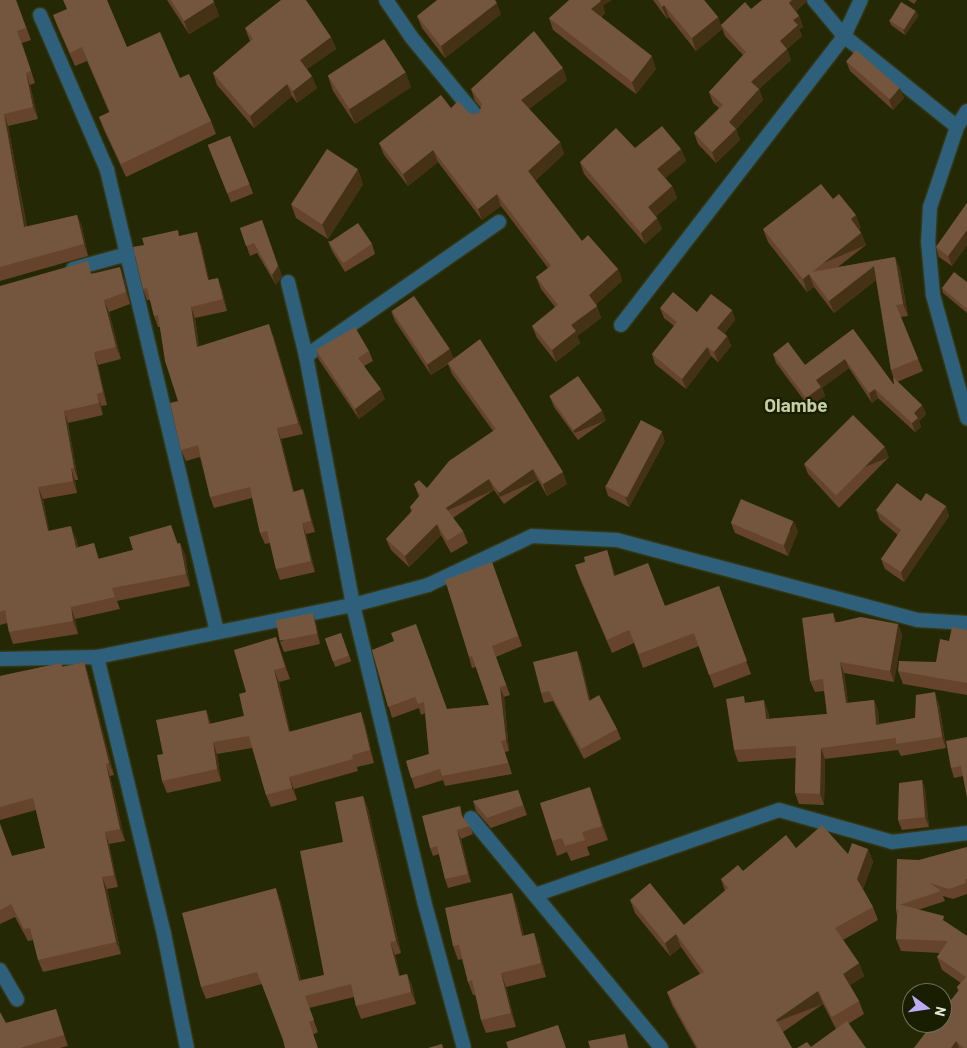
<!DOCTYPE html>
<html>
<head>
<meta charset="utf-8">
<style>
	body { margin:0 }
	#map { position:relative; width:967px; height:1048px; overflow:hidden; background:#242805; font-family:Barlow,sans-serif }
	div>[style] { position:absolute }
	[style*='--x'] { left:calc(var(--x)*1px); top:calc(var(--y)*1px); width:calc(var(--w)*1px); rotate:calc(var(--a)*1deg) }
	.roads { filter:drop-shadow(0 0 1px #3f4322) drop-shadow(0 0 1px #3f4322) }
	.minor>* { height:14px; margin:-7px; padding:0 7px; transform-origin:7px; border-radius:7px; background:#2e607c }
	.wall>* { inset:0; background:#65442b; transform-origin:0 0 }
	.shaded-wall>* { inset:0; background:#453214; transform-origin:0 0 }
	.building>* { inset:0; background:#73563d; transform-origin:0 0 }
	span { translate:-50% -50%; white-space:nowrap; text-align:center; line-height:1.15; -webkit-text-stroke:4.5px #1a1e00; paint-order:stroke }
	.quarter-label { font-size:19px; color:#c5cda5; font-weight:700 }
	.north { position:absolute; left:902px; top:983px; width:50px; height:50px; box-sizing:border-box; background:#1a1e00; border:1px solid #6c7056; border-radius:50%; rotate:104deg; font-size:14px; font-weight:700; line-height:20px; text-align:center; color:#e6ead6 }
	.north::after { content:''; display:block; margin:auto; width:18px; height:22px; background:#bea9f5; clip-path:polygon(50% 0,100% 100%,50% 72%,0 100%) }
</style>
</head>
<body>
<div id="map">
	<div class="roads">
		<div class="minor">
			<div style="--x:386;--y:0;--w:46;--a:55.6"></div>
			<div style="--x:412;--y:38;--w:104;--a:50.5"></div>
			<div style="--x:814;--y:0;--w:47;--a:50.2"></div>
			<div style="--x:844;--y:36;--w:145;--a:38.8"></div>
			<div style="--x:40;--y:15;--w:169;--a:66.6"></div>
			<div style="--x:107;--y:170;--w:473;--a:76.6"></div>
			<div style="--x:967;--y:111;--w:19;--a:122"></div>
			<div style="--x:957;--y:127;--w:84;--a:108.6"></div>
			<div style="--x:930;--y:207;--w:34;--a:93"></div>
			<div style="--x:928;--y:241;--w:54;--a:84.7"></div>
			<div style="--x:933;--y:295;--w:128;--a:74.5"></div>
			<div style="--x:73;--y:269;--w:57;--a:-15.3"></div>
			<div style="--x:288;--y:282;--w:76;--a:76.3"></div>
			<div style="--x:306;--y:356;--w:253;--a:79.3"></div>
			<div style="--x:353;--y:605;--w:304;--a:76.5"></div>
			<div style="--x:424;--y:901;--w:152;--a:74.8"></div>
			<div style="--x:621;--y:325;--w:365;--a:-52.3"></div>
			<div style="--x:844;--y:36;--w:40;--a:-65"></div>
			<div style="--x:306;--y:356;--w:235;--a:-34.8"></div>
			<div style="--x:97;--y:657;--w:285;--a:76.4"></div>
			<div style="--x:164;--y:934;--w:116;--a:78.6"></div>
			<div style="--x:0;--y:659;--w:97;--a:-1.2"></div>
			<div style="--x:97;--y:657;--w:261;--a:-11.5"></div>
			<div style="--x:353;--y:605;--w:78;--a:-14.9"></div>
			<div style="--x:428;--y:585;--w:115;--a:-25.2"></div>
			<div style="--x:532;--y:536;--w:85;--a:2.7"></div>
			<div style="--x:617;--y:540;--w:311;--a:14.9"></div>
			<div style="--x:918;--y:620;--w:49;--a:3.5"></div>
			<div style="--x:471;--y:818;--w:298;--a:50.4"></div>
			<div style="--x:535;--y:895;--w:258;--a:-19.2"></div>
			<div style="--x:779;--y:810;--w:117;--a:15.8"></div>
			<div style="--x:892;--y:842;--w:76;--a:-6.8"></div>
			<div style="--x:0;--y:970;--w:34;--a:60"></div>
		</div>
	</div>
	<div class="wall">
		<div style="clip-path:polygon(0 0,16px 0,31px 40px,22px 43px,35px 83px,30px 85px,38px 119px,8px 126px,27px 227px,77px 215px,82px 227px,88px 256px,0 281px)"></div>
		<div style="clip-path:polygon(167px 0,213px 0,219px 16px,189px 34px)"></div>
		<div style="clip-path:polygon(653px 0,704px 0,718px 17px,722px 29px,696px 51px,669px 17px,667px 19px)"></div>
		<div style="clip-path:polygon(908px 0,917px 0,914px 4px)"></div>
		<div style="clip-path:polygon(806px 2px,796px 11px,799px 16px,803px 27px,799px 29px,802px 36px,787px 49px,791px 60px,759px 89px,763px 100px,736px 129px,740px 140px,716px 163px,698px 144px,694px 133px,719px 108px,713px 103px,709px 92px,743px 55px,725px 36px,721px 25px,751px 9px)"></div>
		<div style="clip-path:polygon(603px 6px,605px 13px,601px 17px,656px 69px,636px 94px,553px 30px,549px 18px)"></div>
		<div style="clip-path:polygon(916px 11px,918px 16px,905px 35px,891px 25px,889px 20px)"></div>
		<div style="clip-path:polygon(501px 14px,445px 58px,422px 28px,417px 16px)"></div>
		<div style="clip-path:polygon(53px 15px,127px 47px,180px 78px,211px 121px,216px 134px,126px 177px,104px 130px,99px 117px,109px 112px,87px 61px,75px 66px,58px 28px)"></div>
		<div style="clip-path:polygon(245px 28px,331px 37px,336px 49px,307px 69px,317px 88px,297px 103px,292px 96px,254px 128px,217px 85px,213px 73px,250px 41px)"></div>
		<div style="clip-path:polygon(846px 61px,904px 98px,893px 110px,850px 71px)"></div>
		<div style="clip-path:polygon(328px 76px,411px 87px,355px 124px,333px 91px)"></div>
		<div style="clip-path:polygon(567px 80px,529px 109px,560px 142px,564px 154px,535px 181px,582px 241px,618px 269px,622px 281px,596px 304px,601px 318px,577px 336px,580px 343px,556px 362px,537px 338px,532px 326px,555px 307px,541px 289px,536px 277px,548px 268px,501px 206px,482px 220px,438px 162px,408px 186px,384px 155px,379px 143px,451px 108px,470px 114px,479px 113px,481px 108px,475px 101px,471px 89px)"></div>
		<div style="left:230px;top:136px;width:62px;height:24px;rotate:68deg"></div>
		<div style="clip-path:polygon(635px 148px,681px 149px,686px 161px,665px 178px,672px 186px,677px 198px,656px 216px,662px 229px,645px 244px,584px 174px,580px 162px)"></div>
		<div style="clip-path:polygon(363px 184px,328px 239px,296px 218px,291px 204px)"></div>
		<div style="clip-path:polygon(833px 199px,861px 228px,859px 229px,861px 233px,866px 245px,838px 267px,895px 257px,900px 270px,908px 316px,901px 317px,923px 371px,897px 382px,922px 405px,926px 414px,919px 421px,921px 427px,915px 432px,878px 398px,872px 403px,849px 368px,822px 388px,825px 396px,809px 407px,776px 363px,773px 354px,805px 365px,853px 329px,894px 385px,894px 379px,891px 370px,876px 280px,834px 313px,814px 287px,807px 292px,768px 242px,763px 229px)"></div>
		<div style="clip-path:polygon(967px 203px,967px 245px,952px 266px,939px 257px,936px 247px)"></div>
		<div style="clip-path:polygon(262px 220px,282px 276px,276px 285px,257px 253px,250px 256px,240px 228px)"></div>
		<div style="clip-path:polygon(180px 236px,201px 244px,209px 280px,222px 289px,227px 311px,195px 318px,199px 346px,273px 335px,303px 434px,281px 439px,294px 492px,303px 489px,307px 501px,315px 532px,306px 534px,315px 572px,280px 580px,276px 569px,270px 543px,265px 544px,260px 533px,252px 498px,214px 508px,210px 497px,200px 457px,186px 461px,181px 450px,178px 401px,160px 327px,158px 327px,154px 316px,150px 300px,147px 300px,143px 289px)"></div>
		<div style="clip-path:polygon(328px 241px,372px 244px,375px 254px,345px 272px,332px 251px)"></div>
		<div style="clip-path:polygon(92px 273px,124px 279px,130px 304px,109px 312px,121px 359px,98px 365px,107px 405px,101px 406px,103px 415px,68px 423px,78px 480px,75px 480px,77px 493px,43px 499px,49px 531px,76px 538px,78px 547px,94px 543px,99px 559px,133px 550px,171px 525px,178px 544px,180px 543px,185px 555px,190px 586px,117px 601px,120px 609px,75px 619px,78px 634px,13px 644px,9px 632px,7px 623px,0 625px,0 458px)"></div>
		<div style="clip-path:polygon(967px 282px,967px 313px,943px 293px,942px 288px)"></div>
		<div style="clip-path:polygon(660px 308px,697px 312px,732px 310px,735px 320px,724px 334px,727px 336px,731px 346px,718px 362px,711px 356px,686px 389px,655px 364px,652px 354px,674px 326px,664px 318px)"></div>
		<div style="clip-path:polygon(391px 311px,454px 358px,567px 484px,547px 496px,538px 480px,504px 504px,494px 490px,453px 518px,463px 531px,468px 543px,451px 553px,441px 535px,409px 567px,391px 550px,386px 539px,411px 512px,410px 507px,419px 497px,414px 484px,427px 488px,493px 431px,452px 374px,448px 364px,431px 375px,395px 321px)"></div>
		<div style="clip-path:polygon(316px 350px,369px 351px,373px 361px,364px 366px,385px 399px,359px 419px,319px 360px)"></div>
		<div style="clip-path:polygon(550px 397px,606px 420px,578px 440px,554px 407px)"></div>
		<div style="clip-path:polygon(665px 441px,629px 507px,608px 496px,605px 486px)"></div>
		<div style="clip-path:polygon(889px 457px,839px 508px,808px 474px,804px 464px)"></div>
		<div style="clip-path:polygon(921px 501px,946px 506px,949px 516px,904px 582px,885px 569px,881px 559px,898px 535px,880px 520px,876px 510px)"></div>
		<div style="clip-path:polygon(731px 523px,798px 531px,788px 556px,735px 533px)"></div>
		<div style="clip-path:polygon(607px 550px,615px 576px,665px 606px,719px 586px,751px 674px,714px 688px,699px 646px,643px 668px,634px 643px,612px 653px,580px 579px,575px 565px,585px 562px)"></div>
		<div style="clip-path:polygon(492px 562px,522px 646px,496px 657px,510px 695px,504px 697px,509px 751px,505px 752px,512px 774px,445px 786px,443px 780px,415px 789px,406px 761px,429px 754px,425px 713px,421px 715px,419px 708px,392px 718px,372px 650px,447px 709px,489px 705px,476px 667px,472px 668px,469px 657px)"></div>
		<div style="clip-path:polygon(833px 613px,836px 622px,898px 624px,902px 635px,894px 682px,844px 673px,848px 703px,874px 700px,878px 711px,879px 724px,915px 718px,939px 704px,946px 748px,901px 756px,898px 750px,825px 759px,824px 805px,799px 804px,795px 793px,796px 758px,738px 762px,734px 750px,746px 702px,768px 711px,769px 719px,827px 714px,824px 691px,815px 692px,810px 681px)"></div>
		<div style="clip-path:polygon(316px 623px,320px 644px,284px 652px,280px 642px)"></div>
		<div style="clip-path:polygon(967px 630px,967px 695px,903px 684px,898px 671px,936px 662px,949px 641px)"></div>
		<div style="left:341px;top:633px;width:30px;height:17px;rotate:70deg"></div>
		<div style="clip-path:polygon(276px 637px,290px 679px,279px 682px,290px 731px,365px 724px,374px 763px,357px 767px,358px 771px,294px 789px,297px 800px,271px 807px,266px 795px,252px 748px,217px 754px,221px 781px,167px 793px,162px 781px,163px 754px,206px 710px,211px 724px,244px 716px,246px 692px)"></div>
		<div style="clip-path:polygon(581px 661px,590px 700px,617px 729px,621px 739px,584px 759px,553px 701px,544px 703px,541px 693px)"></div>
		<div style="clip-path:polygon(84px 662px,88px 674px,114px 775px,110px 776px,125px 841px,109px 844px,118px 887px,107px 889px,121px 954px,43px 972px,38px 960px,33px 940px,28px 941px,15px 917px,0 924px,0 824px,12px 856px,45px 848px,36px 810px,0 820px,0 676px,61px 663px,63px 667px)"></div>
		<div style="clip-path:polygon(967px 737px,963px 776px,954px 778px,951px 768px)"></div>
		<div style="clip-path:polygon(922px 780px,925px 790px,929px 827px,902px 830px,898px 820px)"></div>
		<div style="clip-path:polygon(518px 790px,527px 815px,491px 828px,476px 811px,473px 801px)"></div>
		<div style="clip-path:polygon(363px 796px,368px 809px,401px 953px,395px 955px,400px 976px,407px 974px,412px 986px,416px 1004px,361px 1019px,356px 1006px,354px 997px,309px 1008px,318px 1032px,314px 1034px,282px 1038px,262px 984px,206px 999px,201px 987px,280px 900px,301px 980px,324px 975px,343px 842px)"></div>
		<div style="clip-path:polygon(595px 801px,608px 840px,587px 847px,590px 855px,571px 861px,567px 852px,557px 856px,552px 841px)"></div>
		<div style="clip-path:polygon(460px 806px,463px 818px,470px 826px,473px 834px,461px 839px,471px 882px,448px 888px,445px 879px,439px 854px,433px 856px,430px 848px)"></div>
		<div style="clip-path:polygon(967px 847px,967px 894px,953px 899px,943px 896px,945px 901px,918px 910px,946px 922px,967px 936px,967px 1048px,914px 1048px,958px 991px,957px 987px,961px 983px,942px 970px,937px 957px,940px 953px,901px 951px,896px 939px,897px 915px,896px 911px,919px 860px)"></div>
		<div style="clip-path:polygon(796px 848px,848px 854px,868px 849px,873px 862px,863px 889px,873px 907px,878px 920px,843px 940px,859px 963px,864px 976px,850px 985px,859px 1001px,864px 1014px,811px 1047px,836px 1029px,823px 1004px,783px 1032px,792px 1048px,696px 1048px,672px 1005px,667px 992px,700px 974px,681px 947px,670px 956px,635px 913px,630px 900px,684px 925px,725px 891px,721px 879px,743px 871px)"></div>
		<div style="clip-path:polygon(512px 893px,517px 907px,524px 936px,534px 933px,539px 947px,546px 977px,506px 987px,516px 1027px,486px 1033px,481px 1020px,476px 995px,473px 995px,468px 982px,462px 959px,458px 960px,453px 946px)"></div>
		<div style="clip-path:polygon(56px 1009px,68px 1046px,60px 1048px,0 1048px,6px 1023px)"></div>
	</div>
	<div class="shaded-wall">
		<div style="clip-path:polygon(598px 0,612px 0,603px 6px,605px 13px,595px 21px,591px 9px)"></div>
		<div style="clip-path:polygon(792px 0,806px 0,806px 2px,793px 14px,789px 3px)"></div>
		<div style="clip-path:polygon(214px 2px,219px 16px,189px 34px,184px 21px)"></div>
		<div style="clip-path:polygon(497px 3px,501px 14px,445px 58px,441px 46px)"></div>
		<div style="clip-path:polygon(664px 5px,669px 17px,667px 19px,662px 7px)"></div>
		<div style="clip-path:polygon(916px 11px,918px 16px,905px 35px,903px 30px)"></div>
		<div style="clip-path:polygon(799px 16px,803px 27px,799px 29px,802px 36px,787px 49px,791px 60px,759px 89px,763px 100px,733px 133px,729px 122px,751px 82px,793px 20px)"></div>
		<div style="clip-path:polygon(718px 17px,722px 29px,696px 51px,692px 38px)"></div>
		<div style="clip-path:polygon(331px 37px,336px 49px,304px 71px,300px 60px)"></div>
		<div style="clip-path:polygon(652px 56px,656px 69px,636px 94px,632px 82px)"></div>
		<div style="clip-path:polygon(563px 68px,567px 80px,525px 112px,521px 100px)"></div>
		<div style="clip-path:polygon(26px 73px,30px 85px,38px 119px,33px 107px)"></div>
		<div style="clip-path:polygon(406px 73px,411px 87px,355px 124px,349px 109px)"></div>
		<div style="clip-path:polygon(312px 76px,317px 88px,297px 103px,293px 91px)"></div>
		<div style="clip-path:polygon(287px 84px,292px 96px,254px 128px,250px 116px)"></div>
		<div style="clip-path:polygon(900px 88px,904px 98px,893px 110px,889px 100px)"></div>
		<div style="clip-path:polygon(4px 114px,8px 126px,29px 240px,24px 227px)"></div>
		<div style="clip-path:polygon(736px 129px,740px 140px,716px 163px,712px 152px)"></div>
		<div style="clip-path:polygon(560px 142px,564px 154px,533px 183px,528px 171px)"></div>
		<div style="clip-path:polygon(681px 149px,686px 161px,662px 181px,657px 169px)"></div>
		<div style="clip-path:polygon(433px 150px,438px 162px,408px 186px,403px 174px)"></div>
		<div style="clip-path:polygon(358px 169px,363px 184px,328px 239px,322px 224px)"></div>
		<div style="clip-path:polygon(672px 186px,677px 198px,653px 219px,648px 207px)"></div>
		<div style="clip-path:polygon(497px 194px,501px 206px,482px 220px,478px 209px)"></div>
		<div style="clip-path:polygon(77px 215px,82px 227px,88px 256px,84px 244px)"></div>
		<div style="clip-path:polygon(856px 215px,861px 228px,855px 232px,851px 219px)"></div>
		<div style="clip-path:polygon(657px 218px,662px 229px,645px 244px,641px 233px)"></div>
		<div style="clip-path:polygon(262px 220px,282px 276px,276px 285px,272px 275px)"></div>
		<div style="clip-path:polygon(967px 230px,967px 245px,952px 266px,948px 256px)"></div>
		<div style="clip-path:polygon(197px 232px,201px 244px,212px 292px,208px 280px)"></div>
		<div style="left:861px;top:233px;width:13px;height:63px;rotate:67deg"></div>
		<div style="clip-path:polygon(895px 257px,900px 270px,908px 316px,903px 304px)"></div>
		<div style="clip-path:polygon(874px 266px,878px 278px,834px 313px,829px 301px)"></div>
		<div style="clip-path:polygon(120px 267px,124px 279px,130px 304px,126px 292px)"></div>
		<div style="clip-path:polygon(618px 269px,622px 281px,593px 307px,589px 295px)"></div>
		<div style="clip-path:polygon(809px 274px,814px 287px,807px 292px,803px 279px)"></div>
		<div style="clip-path:polygon(218px 278px,222px 289px,227px 311px,223px 299px)"></div>
		<div style="clip-path:polygon(104px 300px,109px 312px,121px 359px,116px 347px)"></div>
		<div style="clip-path:polygon(597px 306px,601px 318px,577px 336px,580px 343px,556px 362px,552px 350px,571px 325px)"></div>
		<div style="clip-path:polygon(191px 307px,195px 318px,201px 358px,197px 347px)"></div>
		<div style="clip-path:polygon(732px 310px,735px 320px,721px 338px,717px 328px)"></div>
		<div style="clip-path:polygon(269px 324px,273px 335px,303px 434px,298px 423px)"></div>
		<div style="clip-path:polygon(727px 336px,731px 346px,718px 362px,714px 352px)"></div>
		<div style="clip-path:polygon(707px 347px,711px 356px,686px 389px,682px 379px)"></div>
		<div style="clip-path:polygon(450px 349px,454px 359px,431px 375px,427px 365px)"></div>
		<div style="clip-path:polygon(94px 352px,98px 365px,107px 405px,103px 392px)"></div>
		<div style="clip-path:polygon(845px 359px,849px 368px,822px 388px,825px 396px,809px 407px,806px 398px,816px 380px)"></div>
		<div style="clip-path:polygon(381px 389px,385px 399px,359px 419px,355px 409px)"></div>
		<div style="clip-path:polygon(875px 389px,878px 398px,872px 403px,869px 393px)"></div>
		<div style="clip-path:polygon(97px 394px,101px 406px,103px 415px,99px 403px)"></div>
		<div style="clip-path:polygon(922px 405px,926px 414px,919px 421px,921px 427px,915px 432px,912px 423px,914px 413px)"></div>
		<div style="left:602px;top:410px;width:11px;height:34px;rotate:68deg"></div>
		<div style="clip-path:polygon(64px 411px,68px 423px,78px 480px,74px 468px)"></div>
		<div style="clip-path:polygon(277px 428px,281px 439px,297px 503px,293px 492px)"></div>
		<div style="clip-path:polygon(662px 431px,665px 441px,629px 507px,625px 497px)"></div>
		<div style="left:885px;top:447px;width:11px;height:71px;rotate:68deg"></div>
		<div style="clip-path:polygon(71px 468px,75px 480px,77px 493px,73px 481px)"></div>
		<div style="left:533px;top:469px;width:12px;height:42px;rotate:66deg"></div>
		<div style="clip-path:polygon(563px 472px,567px 484px,547px 496px,543px 484px)"></div>
		<div style="left:489px;top:479px;width:12px;height:52px;rotate:66deg"></div>
		<div style="clip-path:polygon(38px 487px,43px 499px,52px 543px,48px 531px)"></div>
		<div style="clip-path:polygon(303px 489px,307px 501px,315px 532px,311px 521px)"></div>
		<div style="clip-path:polygon(946px 506px,949px 516px,904px 582px,901px 572px)"></div>
		<div style="clip-path:polygon(794px 521px,798px 531px,788px 556px,784px 546px)"></div>
		<div style="clip-path:polygon(302px 523px,306px 534px,315px 572px,311px 561px)"></div>
		<div style="clip-path:polygon(437px 524px,441px 535px,409px 567px,405px 556px)"></div>
		<div style="clip-path:polygon(71px 526px,76px 538px,80px 560px,76px 548px)"></div>
		<div style="clip-path:polygon(180px 543px,185px 555px,190px 586px,186px 574px)"></div>
		<div style="clip-path:polygon(607px 550px,612px 564px,619px 589px,614px 576px)"></div>
		<div style="clip-path:polygon(71px 607px,75px 619px,78px 634px,73px 621px)"></div>
		<div style="clip-path:polygon(313px 613px,316px 623px,320px 644px,317px 634px)"></div>
		<div style="clip-path:polygon(898px 624px,902px 635px,894px 682px,890px 671px)"></div>
		<div style="clip-path:polygon(276px 637px,290px 679px,285px 667px)"></div>
		<div style="clip-path:polygon(577px 651px,581px 661px,593px 710px,589px 701px)"></div>
		<div style="clip-path:polygon(84px 662px,88px 674px,114px 775px,109px 763px)"></div>
		<div style="clip-path:polygon(840px 662px,844px 673px,850px 715px,846px 703px)"></div>
		<div style="clip-path:polygon(274px 670px,279px 682px,293px 744px,289px 732px)"></div>
		<div style="clip-path:polygon(500px 687px,504px 697px,509px 751px,506px 740px)"></div>
		<div style="clip-path:polygon(935px 692px,939px 704px,946px 748px,942px 737px)"></div>
		<div style="clip-path:polygon(764px 700px,768px 711px,770px 730px,766px 719px)"></div>
		<div style="clip-path:polygon(874px 700px,878px 711px,881px 736px,876px 725px)"></div>
		<div style="clip-path:polygon(206px 710px,210px 722px,213px 736px,209px 724px)"></div>
		<div style="clip-path:polygon(361px 712px,365px 724px,374px 763px,370px 750px)"></div>
		<div style="clip-path:polygon(213px 742px,217px 754px,221px 781px,217px 769px)"></div>
		<div style="clip-path:polygon(821px 748px,825px 759px,824px 805px,820px 794px)"></div>
		<div style="clip-path:polygon(106px 764px,110px 776px,125px 841px,120px 829px)"></div>
		<div style="clip-path:polygon(289px 777px,294px 789px,297px 800px,292px 788px)"></div>
		<div style="clip-path:polygon(922px 780px,925px 790px,929px 827px,925px 817px)"></div>
		<div style="clip-path:polygon(590px 787px,595px 801px,608px 840px,602px 826px)"></div>
		<div style="clip-path:polygon(363px 796px,368px 809px,401px 953px,396px 941px)"></div>
		<div style="clip-path:polygon(457px 830px,461px 839px,471px 882px,468px 874px)"></div>
		<div style="clip-path:polygon(105px 832px,109px 844px,118px 887px,114px 875px)"></div>
		<div style="clip-path:polygon(868px 849px,873px 862px,862px 892px,857px 879px)"></div>
		<div style="clip-path:polygon(102px 877px,107px 889px,121px 954px,116px 942px)"></div>
		<div style="clip-path:polygon(276px 888px,280px 900px,304px 993px,299px 981px)"></div>
		<div style="clip-path:polygon(512px 893px,517px 907px,527px 950px,522px 936px)"></div>
		<div style="clip-path:polygon(534px 933px,539px 947px,546px 977px,541px 963px)"></div>
		<div style="clip-path:polygon(676px 934px,681px 947px,670px 956px,665px 943px)"></div>
		<div style="clip-path:polygon(390px 942px,395px 955px,403px 988px,399px 976px)"></div>
		<div style="clip-path:polygon(859px 963px,864px 976px,848px 987px,843px 974px)"></div>
		<div style="clip-path:polygon(501px 973px,506px 987px,516px 1027px,511px 1013px)"></div>
		<div style="clip-path:polygon(407px 974px,412px 986px,416px 1004px,411px 992px)"></div>
		<div style="left:818px;top:991px;width:14px;height:51px;rotate:69deg"></div>
		<div style="clip-path:polygon(56px 1009px,60px 1020px,68px 1046px,64px 1035px)"></div>
		<div style="clip-path:polygon(625px 1034px,628px 1044px,629px 1048px,628px 1048px)"></div>
		<div style="clip-path:polygon(956px 1041px,959px 1048px,951px 1048px)"></div>
	</div>
	<div class="building">
		<div style="clip-path:polygon(0 0,16px 0,26px 28px,17px 31px,31px 71px,26px 73px,33px 107px,4px 114px,24px 227px,77px 215px,84px 244px,0 267px)"></div>
		<div style="clip-path:polygon(63px 0,107px 0,127px 47px,160px 32px,180px 78px,189px 74px,211px 121px,121px 164px,99px 117px,110px 112px,82px 47px,70px 53px,53px 15px,67px 9px)"></div>
		<div style="clip-path:polygon(171px 0,213px 0,214px 2px,184px 21px)"></div>
		<div style="clip-path:polygon(281px 0,306px 0,331px 37px,300px 60px,312px 76px,293px 91px,287px 84px,250px 116px,213px 73px,253px 39px,245px 28px)"></div>
		<div style="clip-path:polygon(437px 0,495px 0,497px 3px,441px 46px,417px 16px)"></div>
		<div style="clip-path:polygon(569px 0,600px 0,601px 1px,591px 9px,652px 56px,632px 82px,549px 18px)"></div>
		<div style="clip-path:polygon(658px 0,704px 0,718px 17px,692px 38px,664px 5px,662px 7px)"></div>
		<div style="clip-path:polygon(762px 0,792px 0,789px 3px,799px 16px,793px 20px,798px 25px,780px 41px,787px 49px,751px 82px,759px 89px,729px 122px,736px 129px,712px 152px,694px 133px,723px 105px,709px 92px,746px 52px,721px 25px,745px 2px,751px 9px)"></div>
		<div style="left:901px;top:2px;width:17px;height:22px;rotate:31deg"></div>
		<div style="clip-path:polygon(534px 31px,563px 68px,521px 100px,560px 142px,528px 171px,582px 241px,588px 235px,618px 269px,589px 295px,597px 306px,571px 325px,576px 331px,552px 350px,532px 326px,558px 305px,536px 277px,551px 266px,497px 194px,478px 209px,433px 150px,403px 174px,379px 143px,441px 95px,451px 108px,458px 101px,470px 114px,479px 113px,482px 104px,471px 89px)"></div>
		<div style="left:384px;top:39px;width:40px;height:67px;rotate:57deg"></div>
		<div style="left:856px;top:50px;width:58px;height:15px;rotate:41deg"></div>
		<div style="clip-path:polygon(662px 126px,681px 149px,657px 169px,672px 186px,648px 207px,657px 218px,641px 233px,580px 162px,616px 128px,635px 148px)"></div>
		<div style="left:230px;top:136px;width:52px;height:24px;rotate:68deg"></div>
		<div style="left:327px;top:149px;width:37px;height:66px;rotate:33deg"></div>
		<div style="clip-path:polygon(821px 184px,833px 199px,839px 194px,856px 215px,851px 219px,861px 233px,812px 272px,895px 257px,903px 304px,896px 305px,918px 359px,891px 370px,874px 266px,829px 301px,809px 274px,803px 279px,763px 229px)"></div>
		<div style="clip-path:polygon(967px 203px,967px 230px,948px 256px,936px 247px)"></div>
		<div style="clip-path:polygon(262px 220px,278px 266px,272px 275px,254px 243px,246px 246px,240px 228px)"></div>
		<div style="left:358px;top:223px;width:25px;height:35px;rotate:56deg"></div>
		<div style="clip-path:polygon(178px 230px,179px 236px,197px 232px,208px 280px,218px 278px,223px 299px,191px 307px,197px 347px,269px 324px,298px 423px,277px 428px,293px 492px,303px 489px,311px 521px,302px 523px,311px 561px,276px 569px,267px 531px,260px 533px,250px 487px,210px 497px,198px 445px,181px 450px,170px 403px,178px 401px,165px 361px,158px 315px,154px 316px,147px 288px,143px 289px,133px 247px,144px 245px,142px 238px)"></div>
		<div style="clip-path:polygon(88px 261px,91px 274px,120px 267px,126px 292px,104px 300px,116px 347px,94px 352px,103px 392px,97px 394px,99px 403px,64px 411px,74px 468px,71px 468px,73px 481px,38px 487px,48px 531px,71px 526px,76px 548px,94px 543px,98px 559px,133px 550px,129px 537px,171px 525px,177px 544px,180px 543px,186px 574px,112px 588px,115px 597px,71px 607px,73px 621px,9px 632px,5px 610px,0 612px,0 286px)"></div>
		<div style="clip-path:polygon(954px 272px,967px 282px,967px 309px,942px 288px)"></div>
		<div style="clip-path:polygon(673px 292px,697px 312px,711px 294px,732px 310px,717px 328px,727px 336px,714px 352px,707px 347px,682px 379px,652px 354px,677px 322px,660px 308px)"></div>
		<div style="left:414px;top:296px;width:64px;height:27px;rotate:56deg"></div>
		<div style="clip-path:polygon(355px 327px,369px 351px,358px 358px,381px 389px,355px 409px,316px 350px)"></div>
		<div style="clip-path:polygon(853px 329px,894px 385px,893px 377px,922px 405px,914px 413px,918px 418px,912px 423px,875px 389px,869px 393px,845px 359px,816px 380px,821px 387px,806px 398px,773px 354px,788px 342px,805px 365px)"></div>
		<div style="clip-path:polygon(480px 339px,563px 472px,543px 484px,533px 469px,499px 493px,489px 479px,446px 508px,463px 531px,447px 541px,437px 524px,405px 556px,386px 539px,413px 510px,410px 507px,420px 495px,414px 484px,419px 480px,427px 488px,449px 461px,496px 429px,448px 363px)"></div>
		<div style="left:578px;top:376px;width:42px;height:35px;rotate:55deg"></div>
		<div style="left:853px;top:415px;width:45px;height:69px;rotate:45deg"></div>
		<div style="left:641px;top:420px;width:24px;height:75px;rotate:28deg"></div>
		<div style="clip-path:polygon(897px 483px,921px 501px,926px 493px,946px 506px,901px 572px,881px 559px,901px 530px,876px 510px)"></div>
		<div style="left:741px;top:499px;width:57px;height:26px;rotate:23deg"></div>
		<div style="clip-path:polygon(607px 550px,614px 576px,648px 563px,665px 606px,719px 586px,747px 661px,709px 675px,694px 633px,639px 654px,629px 630px,607px 640px,575px 565px,585px 562px,584px 557px)"></div>
		<div style="clip-path:polygon(492px 562px,518px 636px,492px 646px,506px 685px,500px 687px,506px 740px,501px 741px,508px 763px,442px 776px,440px 769px,411px 778px,406px 761px,429px 754px,424px 702px,418px 704px,415px 697px,388px 707px,372px 650px,394px 641px,391px 633px,416px 624px,447px 709px,489px 705px,472px 656px,469px 657px,445px 580px)"></div>
		<div style="left:313px;top:613px;width:21px;height:38px;rotate:79deg"></div>
		<div style="clip-path:polygon(833px 613px,834px 623px,861px 617px,898px 624px,890px 671px,840px 662px,846px 703px,874px 700px,876px 725px,915px 718px,916px 695px,935px 692px,942px 737px,896px 744px,896px 738px,821px 748px,820px 794px,795px 793px,796px 746px,734px 750px,726px 699px,744px 696px,745px 703px,764px 700px,766px 719px,827px 714px,823px 679px,810px 681px,802px 618px)"></div>
		<div style="clip-path:polygon(952px 627px,967px 630px,967px 683px,898px 671px,899px 661px,936px 662px,940px 639px,949px 641px)"></div>
		<div style="left:341px;top:633px;width:24px;height:17px;rotate:71deg"></div>
		<div style="clip-path:polygon(276px 637px,285px 667px,274px 670px,289px 732px,361px 712px,370px 750px,352px 755px,353px 759px,289px 777px,292px 788px,266px 795px,249px 736px,213px 742px,217px 769px,162px 781px,157px 755px,163px 754px,156px 720px,206px 710px,209px 724px,244px 716px,239px 694px,246px 692px,234px 650px)"></div>
		<div style="clip-path:polygon(577px 651px,589px 701px,599px 695px,617px 729px,581px 749px,549px 691px,541px 693px,533px 662px)"></div>
		<div style="clip-path:polygon(84px 662px,109px 763px,106px 764px,120px 829px,105px 832px,114px 875px,102px 877px,116px 942px,38px 960px,30px 928px,24px 929px,11px 904px,0 910px,0 824px,12px 856px,45px 848px,33px 798px,0 807px,0 676px,61px 663px,62px 667px)"></div>
		<div style="clip-path:polygon(967px 737px,967px 798px,961px 766px,951px 768px,946px 741px)"></div>
		<div style="clip-path:polygon(922px 780px,925px 817px,898px 820px,899px 783px)"></div>
		<div style="clip-path:polygon(590px 787px,602px 826px,582px 832px,585px 840px,565px 846px,562px 838px,552px 841px,540px 803px)"></div>
		<div style="clip-path:polygon(518px 790px,523px 805px,487px 818px,473px 801px)"></div>
		<div style="clip-path:polygon(363px 796px,396px 941px,390px 942px,399px 976px,407px 974px,411px 992px,356px 1006px,351px 984px,305px 996px,314px 1020px,309px 1022px,318px 1048px,285px 1048px,282px 1036px,257px 972px,201px 987px,182px 913px,276px 888px,299px 981px,324px 975px,300px 851px,343px 842px,335px 802px)"></div>
		<div style="clip-path:polygon(460px 806px,461px 815px,470px 826px,457px 830px,468px 874px,445px 879px,437px 846px,430px 848px,422px 816px)"></div>
		<div style="clip-path:polygon(822px 825px,848px 854px,852px 843px,868px 849px,857px 879px,873px 907px,835px 928px,859px 963px,843px 974px,859px 1001px,832px 1017px,818px 991px,776px 1020px,792px 1048px,698px 1048px,667px 992px,704px 972px,676px 934px,665px 943px,630px 900px,650px 883px,684px 925px,728px 888px,721px 879px,738px 865px,743px 871px,786px 835px,796px 848px)"></div>
		<div style="clip-path:polygon(967px 847px,967px 879px,965px 879px,966px 883px,949px 889px,930px 883px,941px 891px,899px 905px,898px 904px,898px 908px,896px 911px,897px 859px,919px 860px)"></div>
		<div style="clip-path:polygon(512px 893px,522px 936px,534px 933px,541px 963px,501px 973px,511px 1013px,481px 1020px,472px 980px,468px 982px,459px 945px,453px 946px,445px 908px)"></div>
		<div style="clip-path:polygon(898px 904px,944px 916px,943px 920px,967px 936px,967px 1048px,964px 1048px,956px 1041px,951px 1048px,914px 1048px,933px 1023px,942px 1023px,942px 1012px,959px 990px,957px 987px,966px 977px,937px 957px,948px 941px,896px 939px)"></div>
		<div style="clip-path:polygon(56px 1009px,64px 1035px,20px 1048px,0 1048px,0 1012px,6px 1023px)"></div>
		<div style="clip-path:polygon(847px 1021px,866px 1048px,797px 1048px,807px 1042px,811px 1047px)"></div>
		<div style="clip-path:polygon(558px 1025px,566px 1048px,508px 1048px,506px 1042px)"></div>
		<div style="clip-path:polygon(625px 1034px,628px 1048px,590px 1048px,588px 1041px)"></div>
		<div style="clip-path:polygon(442px 1044px,443px 1048px,428px 1048px)"></div>
	</div>
	<div class="quarter-label">
		<span style="left:796px;top:405px">Olambe</span>
	</div>
	<div class="north">N</div>
</div>
</body>
</html>
